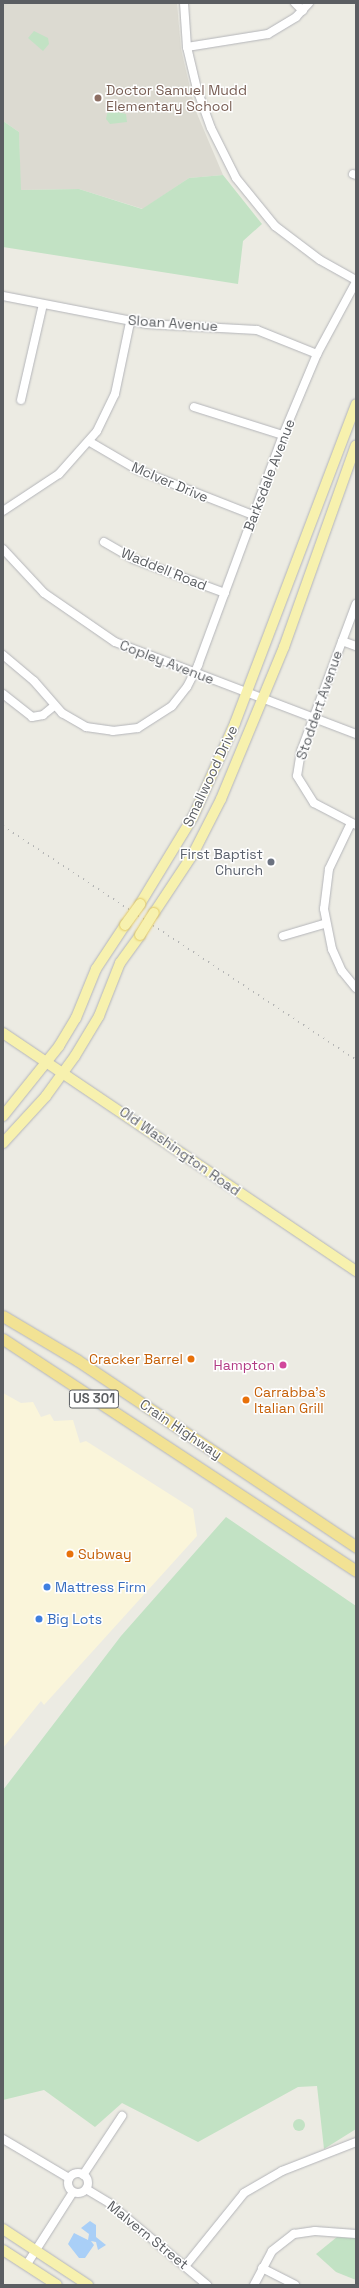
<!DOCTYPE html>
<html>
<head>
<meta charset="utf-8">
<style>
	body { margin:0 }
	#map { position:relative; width:359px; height:2288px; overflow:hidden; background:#ecebe3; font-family:"Space Grotesk",sans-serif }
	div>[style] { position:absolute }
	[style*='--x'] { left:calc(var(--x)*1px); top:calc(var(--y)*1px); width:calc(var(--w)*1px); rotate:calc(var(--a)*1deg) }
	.commercial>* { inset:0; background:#faf5da }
	.education>* { inset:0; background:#dcdad1 }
	.green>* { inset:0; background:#c2e2c4 }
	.round { border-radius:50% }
	.water>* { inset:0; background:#a9cff7 }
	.roads { filter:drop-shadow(0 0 1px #b4b5b9) drop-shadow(0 0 1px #b4b5b9) }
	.minor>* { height:8px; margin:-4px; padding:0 4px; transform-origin:4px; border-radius:4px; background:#fff }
	.minor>.ring { margin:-4px; padding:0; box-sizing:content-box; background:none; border:8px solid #fff; border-radius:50% }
	.major>* { height:10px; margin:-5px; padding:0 5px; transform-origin:5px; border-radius:5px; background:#f7f1ae }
	.highway>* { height:11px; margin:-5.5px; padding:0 5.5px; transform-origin:5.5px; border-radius:5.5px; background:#f2e294 }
	.rail>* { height:2px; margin-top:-1px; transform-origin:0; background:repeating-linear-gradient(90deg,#b3b4b4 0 1px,transparent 0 6px) }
	.bridges { filter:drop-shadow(0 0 1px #e3c965) drop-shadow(0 0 1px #e3c965) }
	.major-bridge>* { height:10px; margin:-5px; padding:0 5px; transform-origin:5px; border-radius:5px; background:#f7f1ae }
	.dots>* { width:11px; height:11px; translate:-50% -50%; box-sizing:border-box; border:2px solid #fff; border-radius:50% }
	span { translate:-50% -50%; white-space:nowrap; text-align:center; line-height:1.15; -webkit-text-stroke:3px #fff; paint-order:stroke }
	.shield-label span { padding:1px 3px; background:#fff; border:1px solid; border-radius:3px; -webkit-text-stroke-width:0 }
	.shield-label { font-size:13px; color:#5b5e62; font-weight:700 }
	.education-label { font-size:14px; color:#785e54 }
	.left { translate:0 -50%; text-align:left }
	.street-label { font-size:14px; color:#5b5e62 }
	.worship-label { font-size:14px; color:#5b616d }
	.right { translate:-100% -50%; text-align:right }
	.food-label { font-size:14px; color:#c56008 }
	.hotel-label { font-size:14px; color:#b23c85 }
	.shop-label { font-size:14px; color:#366cbe }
	.frame { position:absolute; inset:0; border:4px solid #5b5e62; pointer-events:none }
</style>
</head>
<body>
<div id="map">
	<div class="commercial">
		<div style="clip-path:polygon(3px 1393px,21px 1403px,33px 1402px,41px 1417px,50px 1414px,54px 1421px,73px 1420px,80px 1443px,86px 1441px,193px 1509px,197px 1536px,44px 1705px,41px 1701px,3px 1748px)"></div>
	</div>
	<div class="education">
		<div style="clip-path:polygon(3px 3px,177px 3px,181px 49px,195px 109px,223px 175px,189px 178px,143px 209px,79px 189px,20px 190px,19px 132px,3px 121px)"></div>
	</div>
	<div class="green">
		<div style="clip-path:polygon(34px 31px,48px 38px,49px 44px,43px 51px,28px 38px)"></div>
		<div style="clip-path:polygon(108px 110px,126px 114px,127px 122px,110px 124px,106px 119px)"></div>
		<div style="clip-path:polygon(3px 121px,19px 132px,21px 190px,79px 189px,142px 209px,189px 178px,223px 175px,262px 224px,243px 241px,238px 284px,3px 247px)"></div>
		<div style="clip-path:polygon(226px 1517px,356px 1606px,356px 2129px,324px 2149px,317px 2086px,298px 2087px,198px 2142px,122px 2103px,95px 2127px,44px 2090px,3px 2100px,3px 1790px,121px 1636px)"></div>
		<div class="round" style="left:293px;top:2119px;width:12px;height:12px"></div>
		<div style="clip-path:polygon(337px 2237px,356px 2238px,356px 2280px,336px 2272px,316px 2254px)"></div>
	</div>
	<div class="water">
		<div style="clip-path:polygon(90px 2221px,96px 2225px,96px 2237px,106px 2245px,98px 2250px,96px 2242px,91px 2241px,94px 2245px,85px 2258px,79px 2258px,68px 2244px,74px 2233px,88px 2240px,89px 2234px,81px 2228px)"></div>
	</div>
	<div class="roads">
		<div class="minor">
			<div style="--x:184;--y:3;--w:44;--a:86.1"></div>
			<div style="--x:187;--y:47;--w:43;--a:76.6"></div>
			<div style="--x:197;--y:89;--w:41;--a:70.3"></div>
			<div style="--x:211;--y:128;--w:56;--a:63.4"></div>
			<div style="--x:236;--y:178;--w:62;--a:50.9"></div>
			<div style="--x:275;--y:226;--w:56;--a:37.1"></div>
			<div style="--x:320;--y:260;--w:41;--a:29.1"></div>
			<div style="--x:295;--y:3;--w:11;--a:45"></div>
			<div style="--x:187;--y:47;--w:82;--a:-9.1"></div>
			<div style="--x:268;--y:34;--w:33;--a:-31"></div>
			<div style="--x:296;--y:17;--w:19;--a:-47"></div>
			<div style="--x:353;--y:174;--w:3;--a:18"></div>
			<div style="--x:3;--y:296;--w:147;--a:11"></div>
			<div style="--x:147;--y:324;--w:110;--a:3.1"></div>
			<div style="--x:257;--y:330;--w:65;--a:21.8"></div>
			<div style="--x:21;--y:400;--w:98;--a:-77.1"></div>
			<div style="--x:194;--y:407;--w:93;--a:17.5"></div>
			<div style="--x:90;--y:442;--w:56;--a:30.3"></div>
			<div style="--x:138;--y:470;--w:123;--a:21.4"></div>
			<div style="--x:3;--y:511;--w:67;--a:-33.5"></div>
			<div style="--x:59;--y:474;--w:57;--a:-48.5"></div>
			<div style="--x:97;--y:431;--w:41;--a:-64.1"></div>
			<div style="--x:115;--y:394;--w:74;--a:-78.2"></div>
			<div style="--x:104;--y:542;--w:34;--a:30"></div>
			<div style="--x:133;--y:559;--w:98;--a:20.3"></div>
			<div style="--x:3;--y:549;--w:60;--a:47"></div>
			<div style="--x:44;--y:593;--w:86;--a:34.6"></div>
			<div style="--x:115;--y:642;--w:258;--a:20.9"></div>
			<div style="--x:356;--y:604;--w:157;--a:110.5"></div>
			<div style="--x:301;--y:751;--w:25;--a:99"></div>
			<div style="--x:297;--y:776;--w:32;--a:58"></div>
			<div style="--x:314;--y:803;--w:47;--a:27.6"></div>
			<div style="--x:342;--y:641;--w:15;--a:20"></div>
			<div style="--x:3;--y:655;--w:40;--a:40"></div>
			<div style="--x:34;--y:681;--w:43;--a:48.8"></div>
			<div style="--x:62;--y:713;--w:28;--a:30"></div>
			<div style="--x:86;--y:727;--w:27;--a:8"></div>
			<div style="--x:113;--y:731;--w:25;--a:-7"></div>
			<div style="--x:138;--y:728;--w:40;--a:-32.9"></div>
			<div style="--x:172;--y:706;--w:24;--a:-52"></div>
			<div style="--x:187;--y:687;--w:25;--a:-63"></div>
			<div style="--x:198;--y:665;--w:245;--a:-69.7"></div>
			<div style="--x:283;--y:435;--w:88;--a:-67.2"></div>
			<div style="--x:317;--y:354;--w:82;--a:-61.6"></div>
			<div style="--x:3;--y:694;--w:37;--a:38"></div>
			<div style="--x:32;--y:717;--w:11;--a:-10"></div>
			<div style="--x:43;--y:715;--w:14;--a:-39"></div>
			<div style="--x:351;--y:823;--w:51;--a:115.6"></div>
			<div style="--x:329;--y:869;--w:40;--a:97.1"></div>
			<div style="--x:324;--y:909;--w:41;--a:78.7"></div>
			<div style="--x:332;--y:949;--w:24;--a:66"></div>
			<div style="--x:342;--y:971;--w:22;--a:51"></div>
			<div style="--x:283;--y:936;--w:43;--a:-16.3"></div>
			<div style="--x:3;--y:2139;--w:77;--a:30.6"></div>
			<div class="ring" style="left:68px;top:2173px;width:12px;height:12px"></div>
			<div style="--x:83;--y:2175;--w:71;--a:-56.5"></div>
			<div style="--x:86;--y:2189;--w:27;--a:31"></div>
			<div style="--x:109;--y:2203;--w:128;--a:39.9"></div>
			<div style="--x:27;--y:2264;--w:85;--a:-57.4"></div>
			<div style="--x:186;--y:2265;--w:92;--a:-51.1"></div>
			<div style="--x:244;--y:2193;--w:44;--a:-30.1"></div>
			<div style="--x:282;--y:2171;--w:79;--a:-21.4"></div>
			<div style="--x:262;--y:2268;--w:37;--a:27"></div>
			<div style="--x:254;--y:2285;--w:38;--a:-62"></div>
			<div style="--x:272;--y:2251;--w:28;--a:-38"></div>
			<div style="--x:294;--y:2234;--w:21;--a:-8"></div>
			<div style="--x:315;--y:2231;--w:41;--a:4.2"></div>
		</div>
		<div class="major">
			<div style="--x:140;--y:904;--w:102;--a:-58.7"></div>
			<div style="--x:193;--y:817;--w:103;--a:-65.9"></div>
			<div style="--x:235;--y:723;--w:341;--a:-69.2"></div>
			<div style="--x:154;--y:913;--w:71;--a:-56.5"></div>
			<div style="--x:193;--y:854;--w:62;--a:-63"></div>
			<div style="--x:221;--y:799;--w:165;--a:-67.5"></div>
			<div style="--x:284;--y:647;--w:214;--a:-70.4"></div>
			<div style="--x:3;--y:1033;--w:426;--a:34"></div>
			<div style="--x:3;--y:1116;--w:90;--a:-51.3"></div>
			<div style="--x:59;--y:1046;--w:33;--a:-59"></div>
			<div style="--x:76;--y:1018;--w:53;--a:-67.8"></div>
			<div style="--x:96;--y:969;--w:53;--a:-56.6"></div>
			<div style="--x:3;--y:1143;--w:64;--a:-47.5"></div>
			<div style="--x:46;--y:1096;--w:49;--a:-54.1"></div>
			<div style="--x:75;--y:1056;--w:47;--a:-59"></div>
			<div style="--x:99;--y:1016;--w:57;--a:-68.4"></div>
			<div style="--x:120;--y:963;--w:34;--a:-54"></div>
			<div style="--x:3;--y:2229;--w:102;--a:33.4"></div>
			<div style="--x:3;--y:2250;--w:64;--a:32.9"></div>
		</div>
		<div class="highway">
			<div style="--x:3;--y:1316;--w:86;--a:30.7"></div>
			<div style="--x:77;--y:1360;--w:336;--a:33.8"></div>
			<div style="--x:3;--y:1339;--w:422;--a:33.3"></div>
		</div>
	</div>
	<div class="rail">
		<div style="--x:3;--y:826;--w:424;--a:33.5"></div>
	</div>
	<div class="bridges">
		<div class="major-bridge">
			<div style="--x:125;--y:925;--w:26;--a:-54"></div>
			<div style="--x:140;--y:935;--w:26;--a:-58"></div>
		</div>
	</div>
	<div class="dots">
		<div style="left:98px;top:98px;background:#8d6e63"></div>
		<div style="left:271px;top:862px;background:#6b7280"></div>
		<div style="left:191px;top:1359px;background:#e8710a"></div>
		<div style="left:283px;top:1365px;background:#d1479c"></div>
		<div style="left:246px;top:1400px;background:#e8710a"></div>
		<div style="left:70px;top:1554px;background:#e8710a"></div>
		<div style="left:47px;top:1587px;background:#3f7fe0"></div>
		<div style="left:39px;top:1619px;background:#3f7fe0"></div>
	</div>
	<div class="shield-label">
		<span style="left:94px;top:1399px">US 301</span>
	</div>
	<div class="education-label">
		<span class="left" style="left:106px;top:98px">Doctor Samuel Mudd<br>Elementary School</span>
	</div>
	<div class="street-label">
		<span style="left:173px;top:323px;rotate:4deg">Sloan Avenue</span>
		<span style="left:269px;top:475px;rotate:-69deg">Barksdale Avenue</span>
		<span style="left:170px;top:482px;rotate:23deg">McIver Drive</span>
		<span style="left:164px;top:569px;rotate:22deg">Waddell Road</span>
		<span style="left:167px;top:662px;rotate:21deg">Copley Avenue</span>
		<span style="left:319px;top:705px;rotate:-71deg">Stoddert Avenue</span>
		<span style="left:210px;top:776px;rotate:-65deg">Smallwood Drive</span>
		<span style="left:180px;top:1151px;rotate:35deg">Old Washington Road</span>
		<span style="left:181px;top:1429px;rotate:34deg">Crain Highway</span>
		<span style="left:148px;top:2235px;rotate:39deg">Malvern Street</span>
	</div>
	<div class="worship-label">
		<span class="right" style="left:263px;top:862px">First Baptist<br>Church</span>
	</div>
	<div class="food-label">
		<span class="right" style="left:183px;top:1359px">Cracker Barrel</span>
		<span class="left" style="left:254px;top:1400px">Carrabba's<br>Italian Grill</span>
		<span class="left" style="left:78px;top:1554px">Subway</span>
	</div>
	<div class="hotel-label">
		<span class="right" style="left:275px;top:1365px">Hampton</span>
	</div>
	<div class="shop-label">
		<span class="left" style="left:55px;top:1587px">Mattress Firm</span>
		<span class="left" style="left:47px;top:1619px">Big Lots</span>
	</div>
	<div class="frame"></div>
</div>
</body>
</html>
